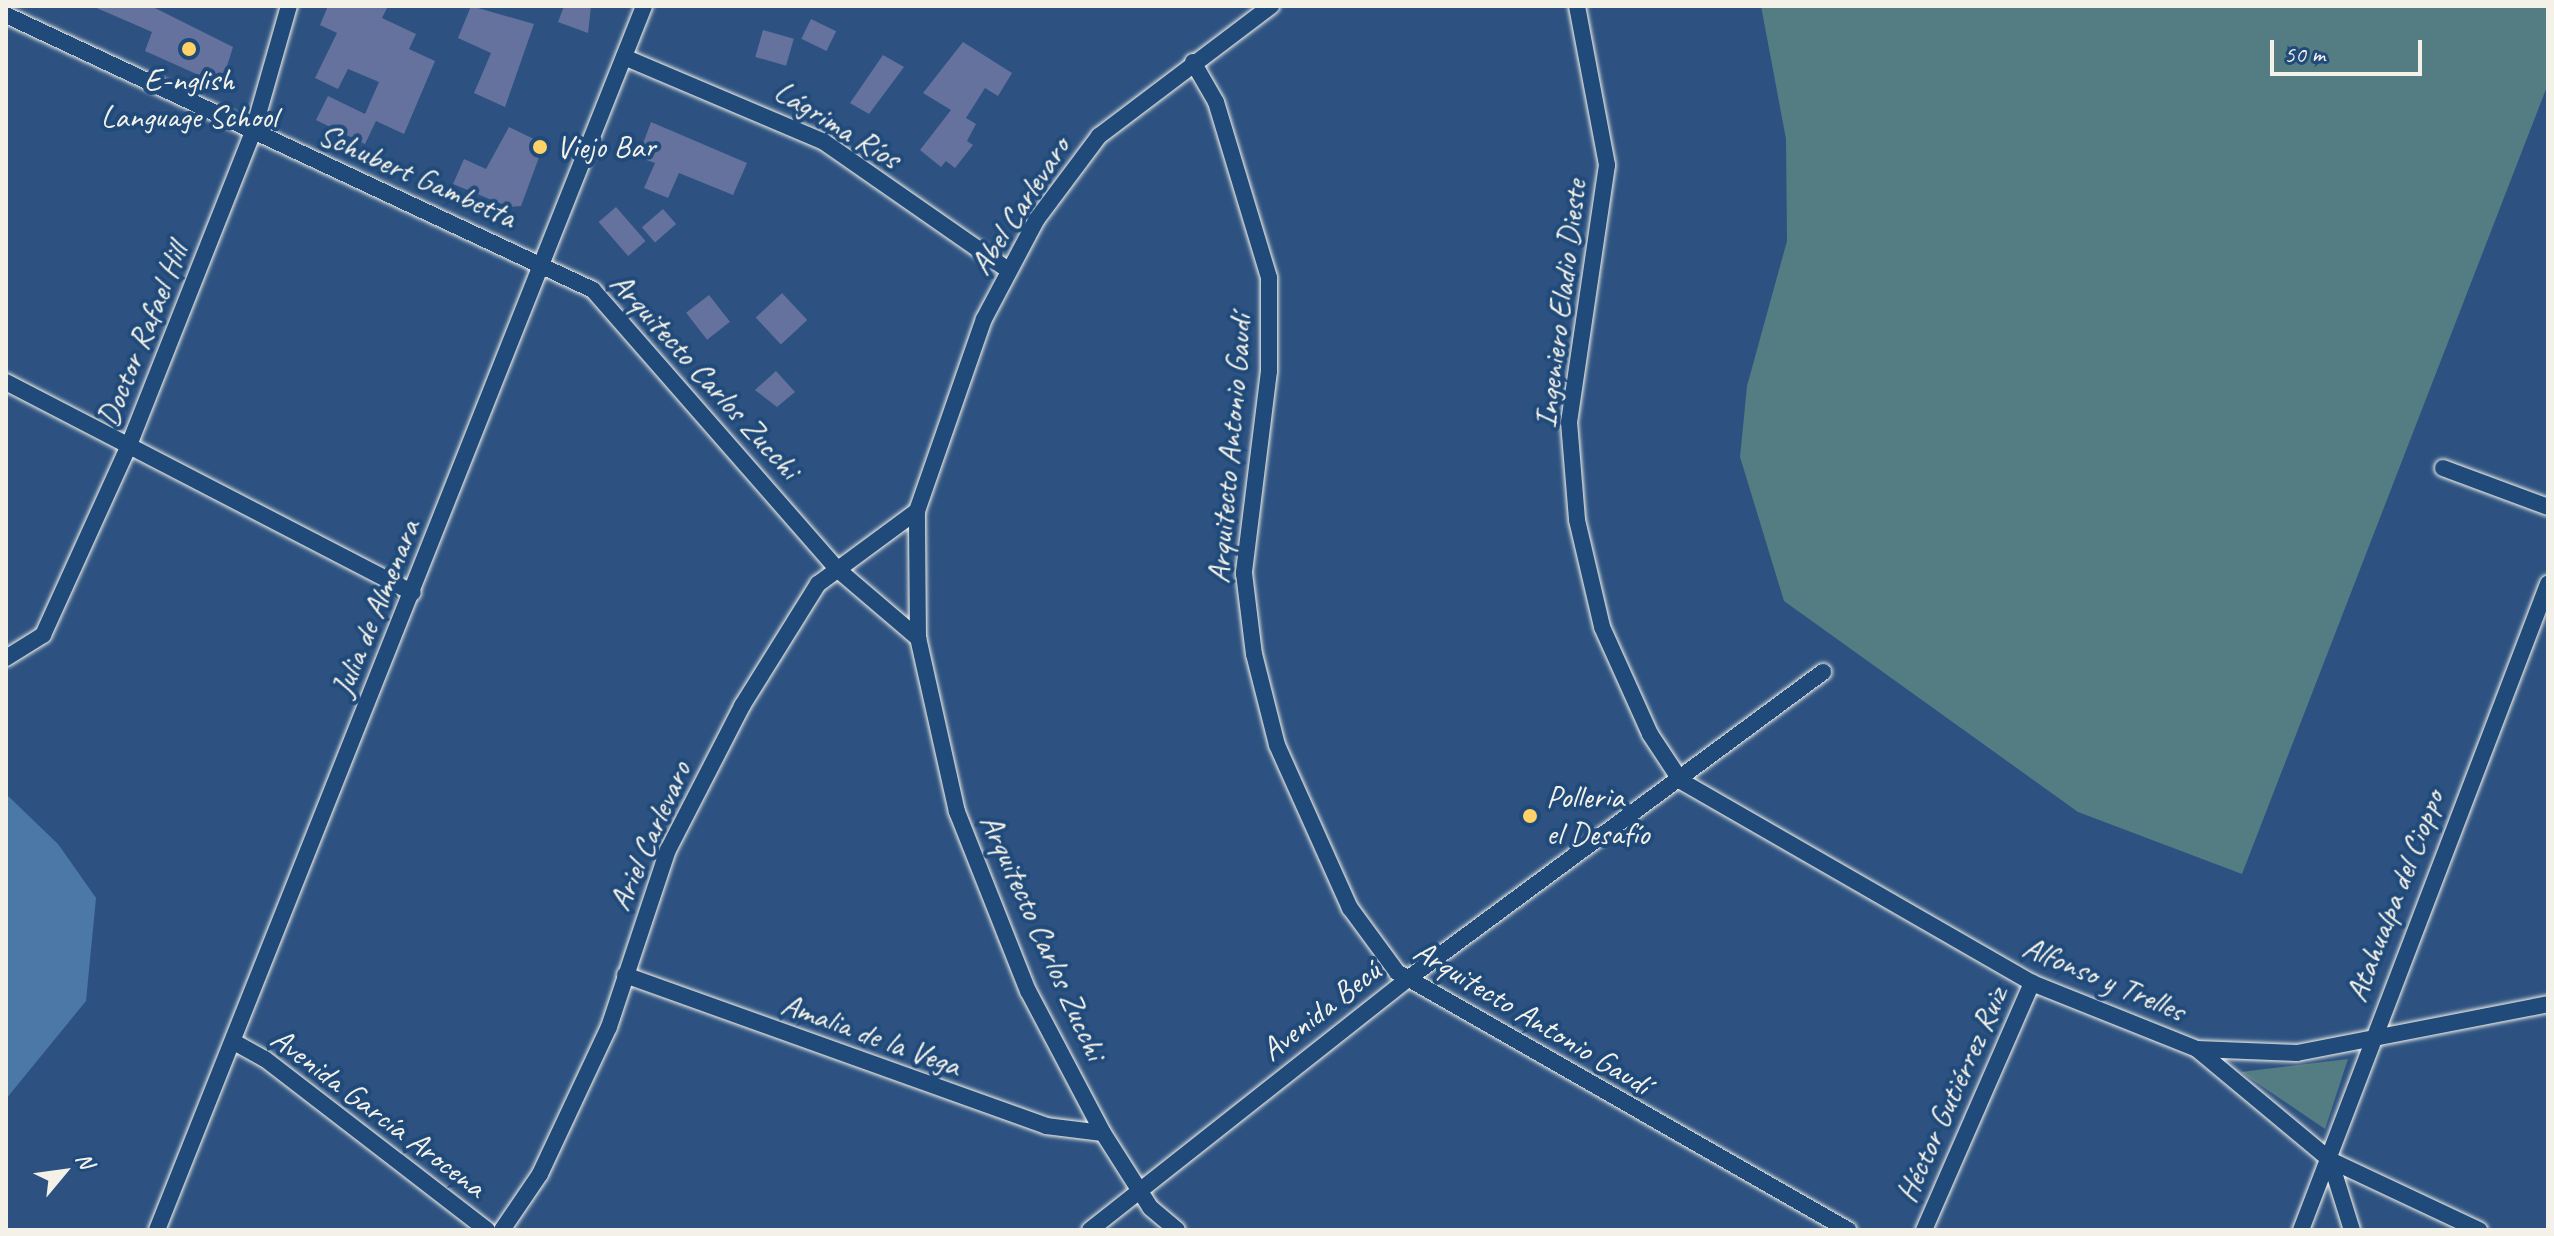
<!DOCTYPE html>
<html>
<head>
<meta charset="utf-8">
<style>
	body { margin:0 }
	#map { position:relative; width:2554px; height:1236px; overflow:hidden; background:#2d5281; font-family:Caveat,sans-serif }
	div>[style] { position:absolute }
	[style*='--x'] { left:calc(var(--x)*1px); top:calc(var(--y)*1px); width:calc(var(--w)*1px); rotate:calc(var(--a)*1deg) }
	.green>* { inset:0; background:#547c83 }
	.water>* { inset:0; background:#4b78a6 }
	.building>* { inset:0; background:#65729e; transform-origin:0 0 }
	.roads { filter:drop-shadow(0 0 2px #f4f1e8) drop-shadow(0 0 2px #f4f1e8) }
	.street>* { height:16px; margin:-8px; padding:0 8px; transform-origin:8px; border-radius:8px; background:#1f4a7a }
	.dots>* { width:22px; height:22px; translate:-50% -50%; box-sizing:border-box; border:4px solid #1f4a7a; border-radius:50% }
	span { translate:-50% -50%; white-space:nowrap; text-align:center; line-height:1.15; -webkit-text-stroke:8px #1f4a7a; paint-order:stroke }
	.poi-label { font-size:32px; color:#f4f1e8 }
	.left { translate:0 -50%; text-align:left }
	.street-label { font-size:32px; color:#f4f1e8 }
	.frame { position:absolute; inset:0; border:8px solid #f4f1e8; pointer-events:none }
	.north { position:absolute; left:24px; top:1132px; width:80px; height:80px; -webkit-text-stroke:6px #1f4a7a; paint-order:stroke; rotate:61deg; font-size:22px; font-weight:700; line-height:32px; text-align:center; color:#f4f1e8 }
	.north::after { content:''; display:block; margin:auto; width:28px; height:36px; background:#f4f1e8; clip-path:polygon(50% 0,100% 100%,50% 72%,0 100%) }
	.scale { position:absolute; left:2270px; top:40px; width:152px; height:36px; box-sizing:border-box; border:4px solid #f4f1e8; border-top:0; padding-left:10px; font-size:24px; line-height:28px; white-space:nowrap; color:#f4f1e8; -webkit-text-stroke:6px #1f4a7a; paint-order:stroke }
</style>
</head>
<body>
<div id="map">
	<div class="green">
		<div style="clip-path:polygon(1761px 6px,2548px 6px,2548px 84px,2242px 874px,2078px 812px,1784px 601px,1740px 457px,1747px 386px,1787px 241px,1786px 139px)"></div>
		<div style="clip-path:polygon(2348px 1059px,2325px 1129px,2241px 1072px)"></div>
	</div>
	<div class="water">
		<div style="clip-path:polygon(6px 794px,58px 844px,96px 898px,86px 1001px,6px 1099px)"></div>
	</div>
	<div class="building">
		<div style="clip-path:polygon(92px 6px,151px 6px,233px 47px,221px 85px,145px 51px,152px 32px)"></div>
		<div style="clip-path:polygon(328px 6px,388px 6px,382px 18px,416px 34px,409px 49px,435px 61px,404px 134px,376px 121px,365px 144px,316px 120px,328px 96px,365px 114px,379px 82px,348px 69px,338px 89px,315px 78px,337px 33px,320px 25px)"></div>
		<div style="clip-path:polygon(471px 6px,534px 24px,505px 107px,474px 93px,491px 53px,458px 38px)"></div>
		<div style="clip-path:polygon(564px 6px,591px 6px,588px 33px,558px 22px)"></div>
		<div style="left:811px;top:19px;width:28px;height:22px;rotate:26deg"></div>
		<div style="left:763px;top:30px;width:32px;height:28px;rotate:16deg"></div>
		<div style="clip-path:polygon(963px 42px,1012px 73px,998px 96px,985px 88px,966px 118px,976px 124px,967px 141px,973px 145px,955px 168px,946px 161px,941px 167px,920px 150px,951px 110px,923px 93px)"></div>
		<div style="clip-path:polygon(883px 55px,904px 67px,869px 114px,850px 103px)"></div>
		<div style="clip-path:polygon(651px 122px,747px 163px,733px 195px,679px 173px,668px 198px,644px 188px,655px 163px,638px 157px)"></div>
		<div style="clip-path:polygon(509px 127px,544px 144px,521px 206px,509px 207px,453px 184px,464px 159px,486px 169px)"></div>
		<div style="left:616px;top:207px;width:45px;height:23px;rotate:49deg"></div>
		<div style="left:663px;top:209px;width:20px;height:28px;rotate:49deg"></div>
		<div style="left:782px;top:293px;width:37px;height:36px;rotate:47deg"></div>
		<div style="left:709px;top:295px;width:34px;height:29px;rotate:52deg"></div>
		<div style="clip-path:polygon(776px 371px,795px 392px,777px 407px,755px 390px)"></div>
	</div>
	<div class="roads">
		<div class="street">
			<div style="--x:1577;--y:6;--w:162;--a:79.3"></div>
			<div style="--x:1607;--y:165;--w:260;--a:98.4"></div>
			<div style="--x:1569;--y:422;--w:98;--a:85.3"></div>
			<div style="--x:1577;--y:520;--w:110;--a:76.8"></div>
			<div style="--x:1602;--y:627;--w:117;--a:65.8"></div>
			<div style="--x:1650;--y:734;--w:56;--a:56.6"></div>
			<div style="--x:1681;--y:781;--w:405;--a:29.9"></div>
			<div style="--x:2032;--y:983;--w:178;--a:21.8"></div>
			<div style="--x:2197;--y:1049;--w:100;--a:2.3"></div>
			<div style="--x:2297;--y:1053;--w:256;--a:-11"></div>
			<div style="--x:6;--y:15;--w:648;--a:25.1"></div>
			<div style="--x:593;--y:290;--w:369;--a:48.8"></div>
			<div style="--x:836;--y:568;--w:108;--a:40.5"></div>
			<div style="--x:624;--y:57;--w:217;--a:23"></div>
			<div style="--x:824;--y:142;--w:223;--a:34.8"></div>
			<div style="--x:1193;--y:62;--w:46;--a:60.1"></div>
			<div style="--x:1216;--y:102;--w:184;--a:73.2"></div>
			<div style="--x:1269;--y:278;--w:93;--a:90"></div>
			<div style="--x:1269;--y:371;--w:204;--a:97.1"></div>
			<div style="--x:1244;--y:573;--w:82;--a:83"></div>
			<div style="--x:1254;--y:654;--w:94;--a:75.8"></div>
			<div style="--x:1277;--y:745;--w:179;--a:65.9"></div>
			<div style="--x:1350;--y:908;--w:79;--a:53.7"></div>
			<div style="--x:1397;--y:972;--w:520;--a:29.77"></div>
			<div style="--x:6;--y:382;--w:458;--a:27.4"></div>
			<div style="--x:2443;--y:468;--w:112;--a:20.4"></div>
			<div style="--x:6;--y:658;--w:44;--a:-31.9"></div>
			<div style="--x:43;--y:635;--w:209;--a:-65.6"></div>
			<div style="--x:129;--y:445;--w:337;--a:-68.4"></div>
			<div style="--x:253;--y:132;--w:131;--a:-74.1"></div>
			<div style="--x:625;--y:975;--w:447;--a:19.7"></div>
			<div style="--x:1046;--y:1126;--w:57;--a:7"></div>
			<div style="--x:234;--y:1042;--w:35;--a:29"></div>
			<div style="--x:265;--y:1059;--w:280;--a:37.6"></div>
			<div style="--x:2198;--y:1050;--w:172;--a:39.8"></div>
			<div style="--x:2330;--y:1160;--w:165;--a:25.2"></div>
			<div style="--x:2330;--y:1160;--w:73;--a:72.6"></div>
			<div style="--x:157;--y:1230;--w:1317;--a:-68.3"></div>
			<div style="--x:502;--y:1230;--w:68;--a:-55.8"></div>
			<div style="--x:540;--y:1174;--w:162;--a:-64.9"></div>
			<div style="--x:609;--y:1027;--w:187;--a:-71.6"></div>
			<div style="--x:668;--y:850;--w:162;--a:-62.8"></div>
			<div style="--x:742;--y:706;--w:144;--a:-58.1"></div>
			<div style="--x:818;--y:584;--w:123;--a:-36.4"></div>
			<div style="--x:1090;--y:1230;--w:407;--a:-38.3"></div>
			<div style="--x:1409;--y:978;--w:515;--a:-36.47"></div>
			<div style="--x:1177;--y:1230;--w:35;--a:-140"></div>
			<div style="--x:1150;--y:1207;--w:88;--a:-122.4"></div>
			<div style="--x:1103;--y:1133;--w:161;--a:-117.8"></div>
			<div style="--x:1028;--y:991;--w:193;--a:-111.6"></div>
			<div style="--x:957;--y:812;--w:178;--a:-102.6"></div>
			<div style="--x:918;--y:638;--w:127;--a:-90.5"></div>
			<div style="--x:917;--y:511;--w:203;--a:-70.8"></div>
			<div style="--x:984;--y:319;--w:113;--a:-62.1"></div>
			<div style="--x:1037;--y:219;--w:104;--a:-53.2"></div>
			<div style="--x:1099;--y:136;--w:216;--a:-37.1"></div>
			<div style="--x:1924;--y:1230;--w:270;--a:-66.4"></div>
			<div style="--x:2301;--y:1230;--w:692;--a:-69.08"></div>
		</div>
	</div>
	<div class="dots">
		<div style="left:189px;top:49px;background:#ffd166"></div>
		<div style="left:540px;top:147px;background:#ffd166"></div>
		<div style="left:1530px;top:816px;background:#ffd166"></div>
	</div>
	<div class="poi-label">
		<span style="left:189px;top:99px">E-nglish<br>Language School</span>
		<span class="left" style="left:556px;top:147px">Viejo Bar</span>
		<span class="left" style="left:1546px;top:816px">Polleria<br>el Desafío</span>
	</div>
	<div class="street-label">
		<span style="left:837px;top:125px;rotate:31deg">Lágrima Ríos</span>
		<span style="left:417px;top:176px;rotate:24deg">Schubert Gambetta</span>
		<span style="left:1020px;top:206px;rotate:-57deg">Abel Carlevaro</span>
		<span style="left:1561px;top:304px;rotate:-83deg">Ingeniero Eladio Dieste</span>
		<span style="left:143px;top:335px;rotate:-68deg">Doctor Rafael Hill</span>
		<span style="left:705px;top:376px;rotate:48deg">Arquitecto Carlos Zucchi</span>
		<span style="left:1230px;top:449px;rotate:-85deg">Arquitecto Antonio Gaudí</span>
		<span style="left:376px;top:608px;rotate:-68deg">Julia de Almenara</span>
		<span style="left:650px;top:836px;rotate:-66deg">Ariel Carlevaro</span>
		<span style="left:2395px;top:896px;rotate:-69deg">Atahualpa del Cioppo</span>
		<span style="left:1043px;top:937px;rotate:66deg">Arquitecto Carlos Zucchi</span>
		<span style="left:2104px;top:979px;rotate:23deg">Alfonso y Trelles</span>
		<span style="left:1321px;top:1011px;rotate:-38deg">Avenida Becú</span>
		<span style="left:1532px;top:1018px;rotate:31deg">Arquitecto Antonio Gaudí</span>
		<span style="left:871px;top:1035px;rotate:20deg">Amalia de la Vega</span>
		<span style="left:1952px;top:1095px;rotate:-66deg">Héctor Gutiérrez Ruiz</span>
		<span style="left:378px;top:1113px;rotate:37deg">Avenida García Arocena</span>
	</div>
	<div class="frame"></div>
	<div class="north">N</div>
	<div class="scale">50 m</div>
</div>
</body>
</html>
